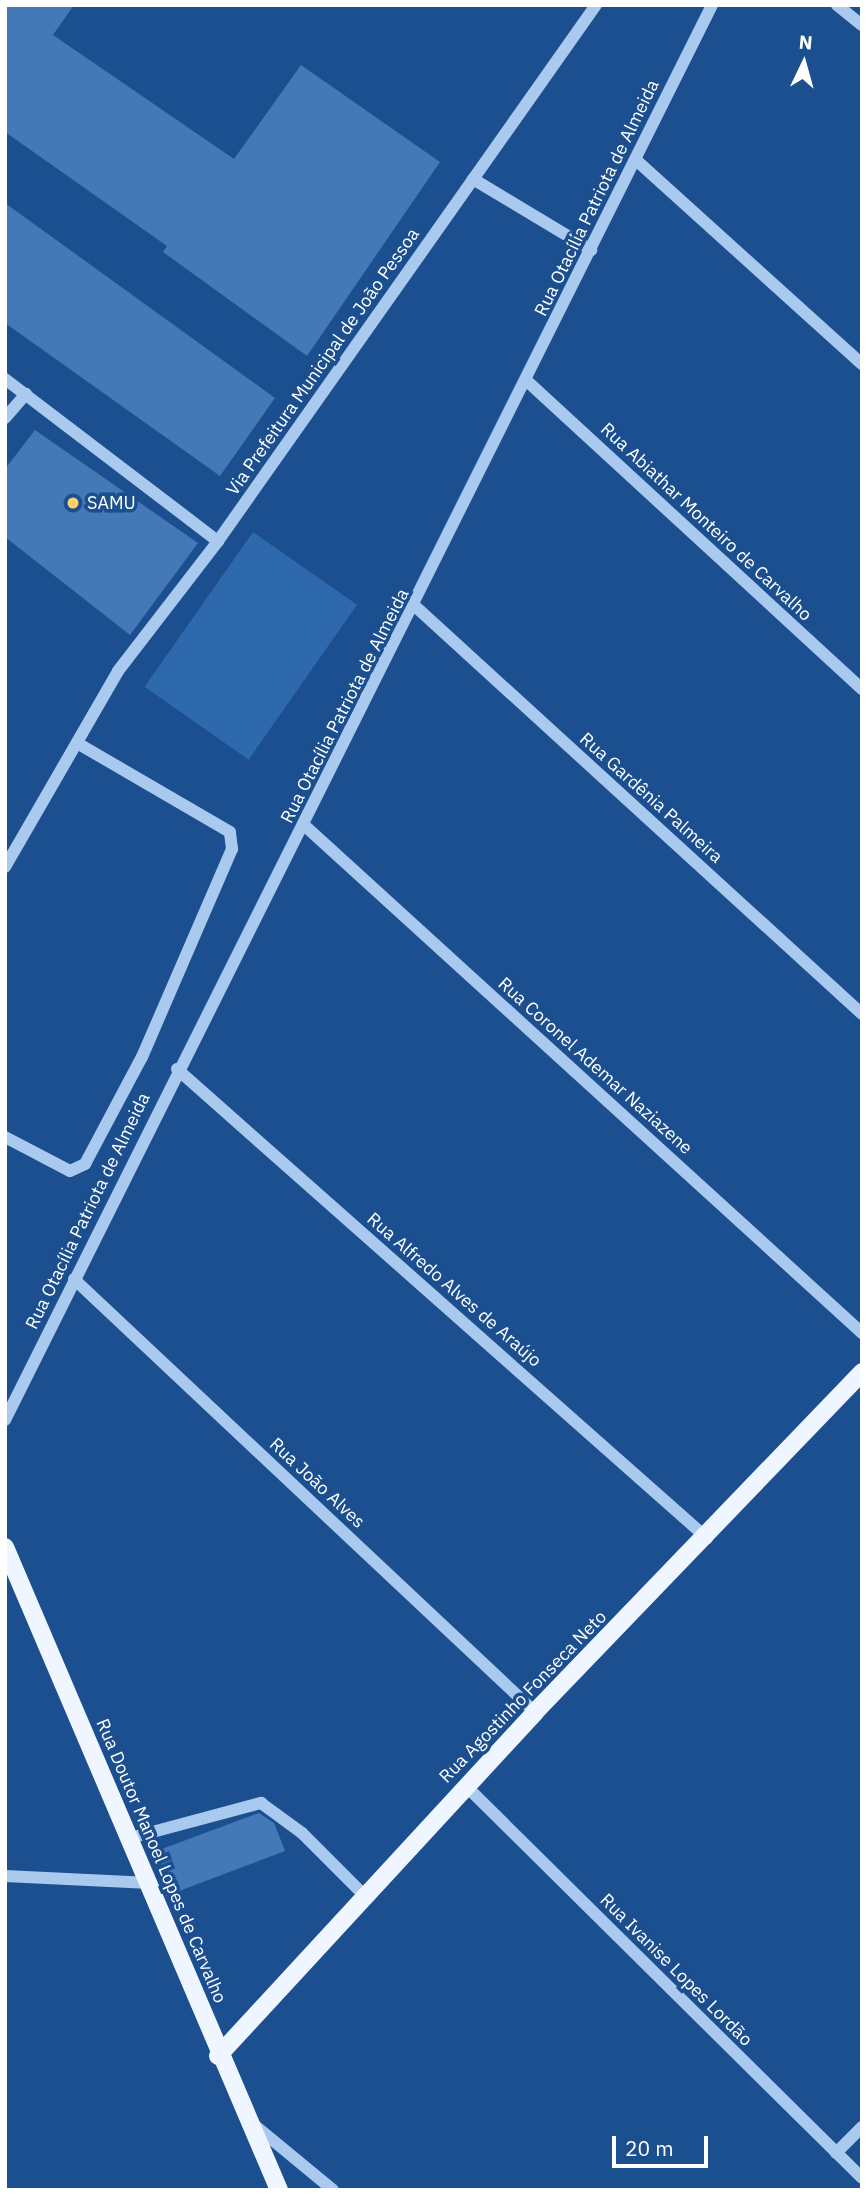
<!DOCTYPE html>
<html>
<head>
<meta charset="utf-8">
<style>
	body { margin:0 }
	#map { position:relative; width:867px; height:2195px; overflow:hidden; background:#1b4f8f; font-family:"IBM Plex Sans",sans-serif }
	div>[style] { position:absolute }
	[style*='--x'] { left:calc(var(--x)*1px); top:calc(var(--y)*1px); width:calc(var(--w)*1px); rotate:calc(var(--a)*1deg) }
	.green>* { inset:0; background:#2e69ad; transform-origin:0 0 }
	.building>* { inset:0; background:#4478b7 }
	.minor>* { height:12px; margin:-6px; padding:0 6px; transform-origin:6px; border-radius:6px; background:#a9c9ee }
	.major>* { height:18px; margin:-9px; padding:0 9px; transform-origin:9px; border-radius:9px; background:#f0f6ff }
	.dots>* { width:19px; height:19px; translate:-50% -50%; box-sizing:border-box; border:4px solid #1b4f8f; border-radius:50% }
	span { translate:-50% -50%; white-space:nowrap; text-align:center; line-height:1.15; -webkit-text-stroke:7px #1b4f8f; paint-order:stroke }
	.street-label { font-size:18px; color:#fff }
	.poi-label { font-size:18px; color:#fff }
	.left { translate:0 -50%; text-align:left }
	.frame { position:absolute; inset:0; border:7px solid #fff; pointer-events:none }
	.north { position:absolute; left:769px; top:28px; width:70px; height:70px; -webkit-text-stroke:5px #1b4f8f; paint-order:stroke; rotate:5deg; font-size:19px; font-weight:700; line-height:28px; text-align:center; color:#fff }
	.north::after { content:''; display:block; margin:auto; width:24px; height:32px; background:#fff; clip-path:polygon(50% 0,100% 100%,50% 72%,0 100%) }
	.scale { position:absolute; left:612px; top:2136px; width:96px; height:32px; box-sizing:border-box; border:4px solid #fff; border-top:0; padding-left:9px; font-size:21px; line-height:24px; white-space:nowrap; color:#fff; -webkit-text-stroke:5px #1b4f8f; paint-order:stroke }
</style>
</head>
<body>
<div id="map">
	<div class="green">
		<div style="left:253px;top:532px;width:127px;height:189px;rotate:35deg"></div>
	</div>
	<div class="building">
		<div style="clip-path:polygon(5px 5px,74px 5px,53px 35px,234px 159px,301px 65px,440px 162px,307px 356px,163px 252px,167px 246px,5px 132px)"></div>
		<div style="clip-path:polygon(5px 203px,275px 398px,220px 476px,5px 323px)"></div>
		<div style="clip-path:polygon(35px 430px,198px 543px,130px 635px,5px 537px,5px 469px)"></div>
		<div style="clip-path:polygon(259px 1813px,274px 1823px,285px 1851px,166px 1896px,151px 1853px)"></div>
	</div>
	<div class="minor">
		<div style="--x:837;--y:5;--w:32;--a:39"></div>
		<div style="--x:636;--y:160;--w:304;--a:42.1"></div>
		<div style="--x:473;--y:179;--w:138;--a:31"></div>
		<div style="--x:5;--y:379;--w:268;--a:37.3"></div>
		<div style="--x:527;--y:381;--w:455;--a:42.6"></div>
		<div style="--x:5;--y:418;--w:32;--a:-49"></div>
		<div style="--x:416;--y:607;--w:604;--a:42.38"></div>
		<div style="--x:304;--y:825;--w:755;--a:42.31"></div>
		<div style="--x:5;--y:867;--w:226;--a:-60"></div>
		<div style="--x:118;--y:671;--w:164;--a:-52.4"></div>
		<div style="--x:218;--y:541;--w:656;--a:-54.81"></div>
		<div style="--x:177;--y:1069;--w:708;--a:41.51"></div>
		<div style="--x:5;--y:1137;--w:73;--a:27.6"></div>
		<div style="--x:70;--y:1171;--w:17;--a:-25"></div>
		<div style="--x:85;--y:1164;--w:121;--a:-62"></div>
		<div style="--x:142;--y:1057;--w:227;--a:-66.6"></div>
		<div style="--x:232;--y:849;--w:17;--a:-97"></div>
		<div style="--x:230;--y:832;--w:177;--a:-149.8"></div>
		<div style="--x:74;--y:1279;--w:632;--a:43.21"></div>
		<div style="--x:5;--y:1420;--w:1582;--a:-63.45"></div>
		<div style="--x:466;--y:1786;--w:557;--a:44.71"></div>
		<div style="--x:130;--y:1838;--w:136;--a:-15"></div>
		<div style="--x:261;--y:1803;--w:51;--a:36.2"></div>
		<div style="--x:302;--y:1833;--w:89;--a:45"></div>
		<div style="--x:5;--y:1876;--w:145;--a:2.8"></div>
		<div style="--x:252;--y:2123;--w:105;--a:39.6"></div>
		<div style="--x:836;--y:2153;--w:37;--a:-45"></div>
	</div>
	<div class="major">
		<div style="--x:5;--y:1547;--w:699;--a:66.92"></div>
		<div style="--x:218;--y:2056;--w:468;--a:-47.3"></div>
		<div style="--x:535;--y:1712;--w:472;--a:-46.1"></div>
	</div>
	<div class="dots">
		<div style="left:73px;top:503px;background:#ffd166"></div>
	</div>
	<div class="street-label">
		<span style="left:597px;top:198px;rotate:-64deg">Rua Otacília Patriota de Almeida</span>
		<span style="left:323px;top:362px;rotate:-55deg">Via Prefeitura Municipal de João Pessoa</span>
		<span style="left:706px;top:522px;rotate:43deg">Rua Abiathar Monteiro de Carvalho</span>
		<span style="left:345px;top:706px;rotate:-63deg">Rua Otacília Patriota de Almeida</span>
		<span style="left:651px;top:798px;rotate:42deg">Rua Gardênia Palmeira</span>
		<span style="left:595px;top:1066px;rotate:42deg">Rua Coronel Ademar Naziazene</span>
		<span style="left:88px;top:1211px;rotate:-64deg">Rua Otacília Patriota de Almeida</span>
		<span style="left:454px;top:1290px;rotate:41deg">Rua Alfredo Alves de Araújo</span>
		<span style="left:317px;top:1483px;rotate:43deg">Rua João Alves</span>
		<span style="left:523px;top:1697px;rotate:-46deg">Rua Agostinho Fonseca Neto</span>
		<span style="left:161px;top:1861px;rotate:67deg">Rua Doutor Manoel Lopes de Carvalho</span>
		<span style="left:676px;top:1970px;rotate:45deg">Rua Ivanise Lopes Lordão</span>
	</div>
	<div class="poi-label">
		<span class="left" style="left:87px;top:503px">SAMU</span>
	</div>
	<div class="frame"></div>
	<div class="north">N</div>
	<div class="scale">20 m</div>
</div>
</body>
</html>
